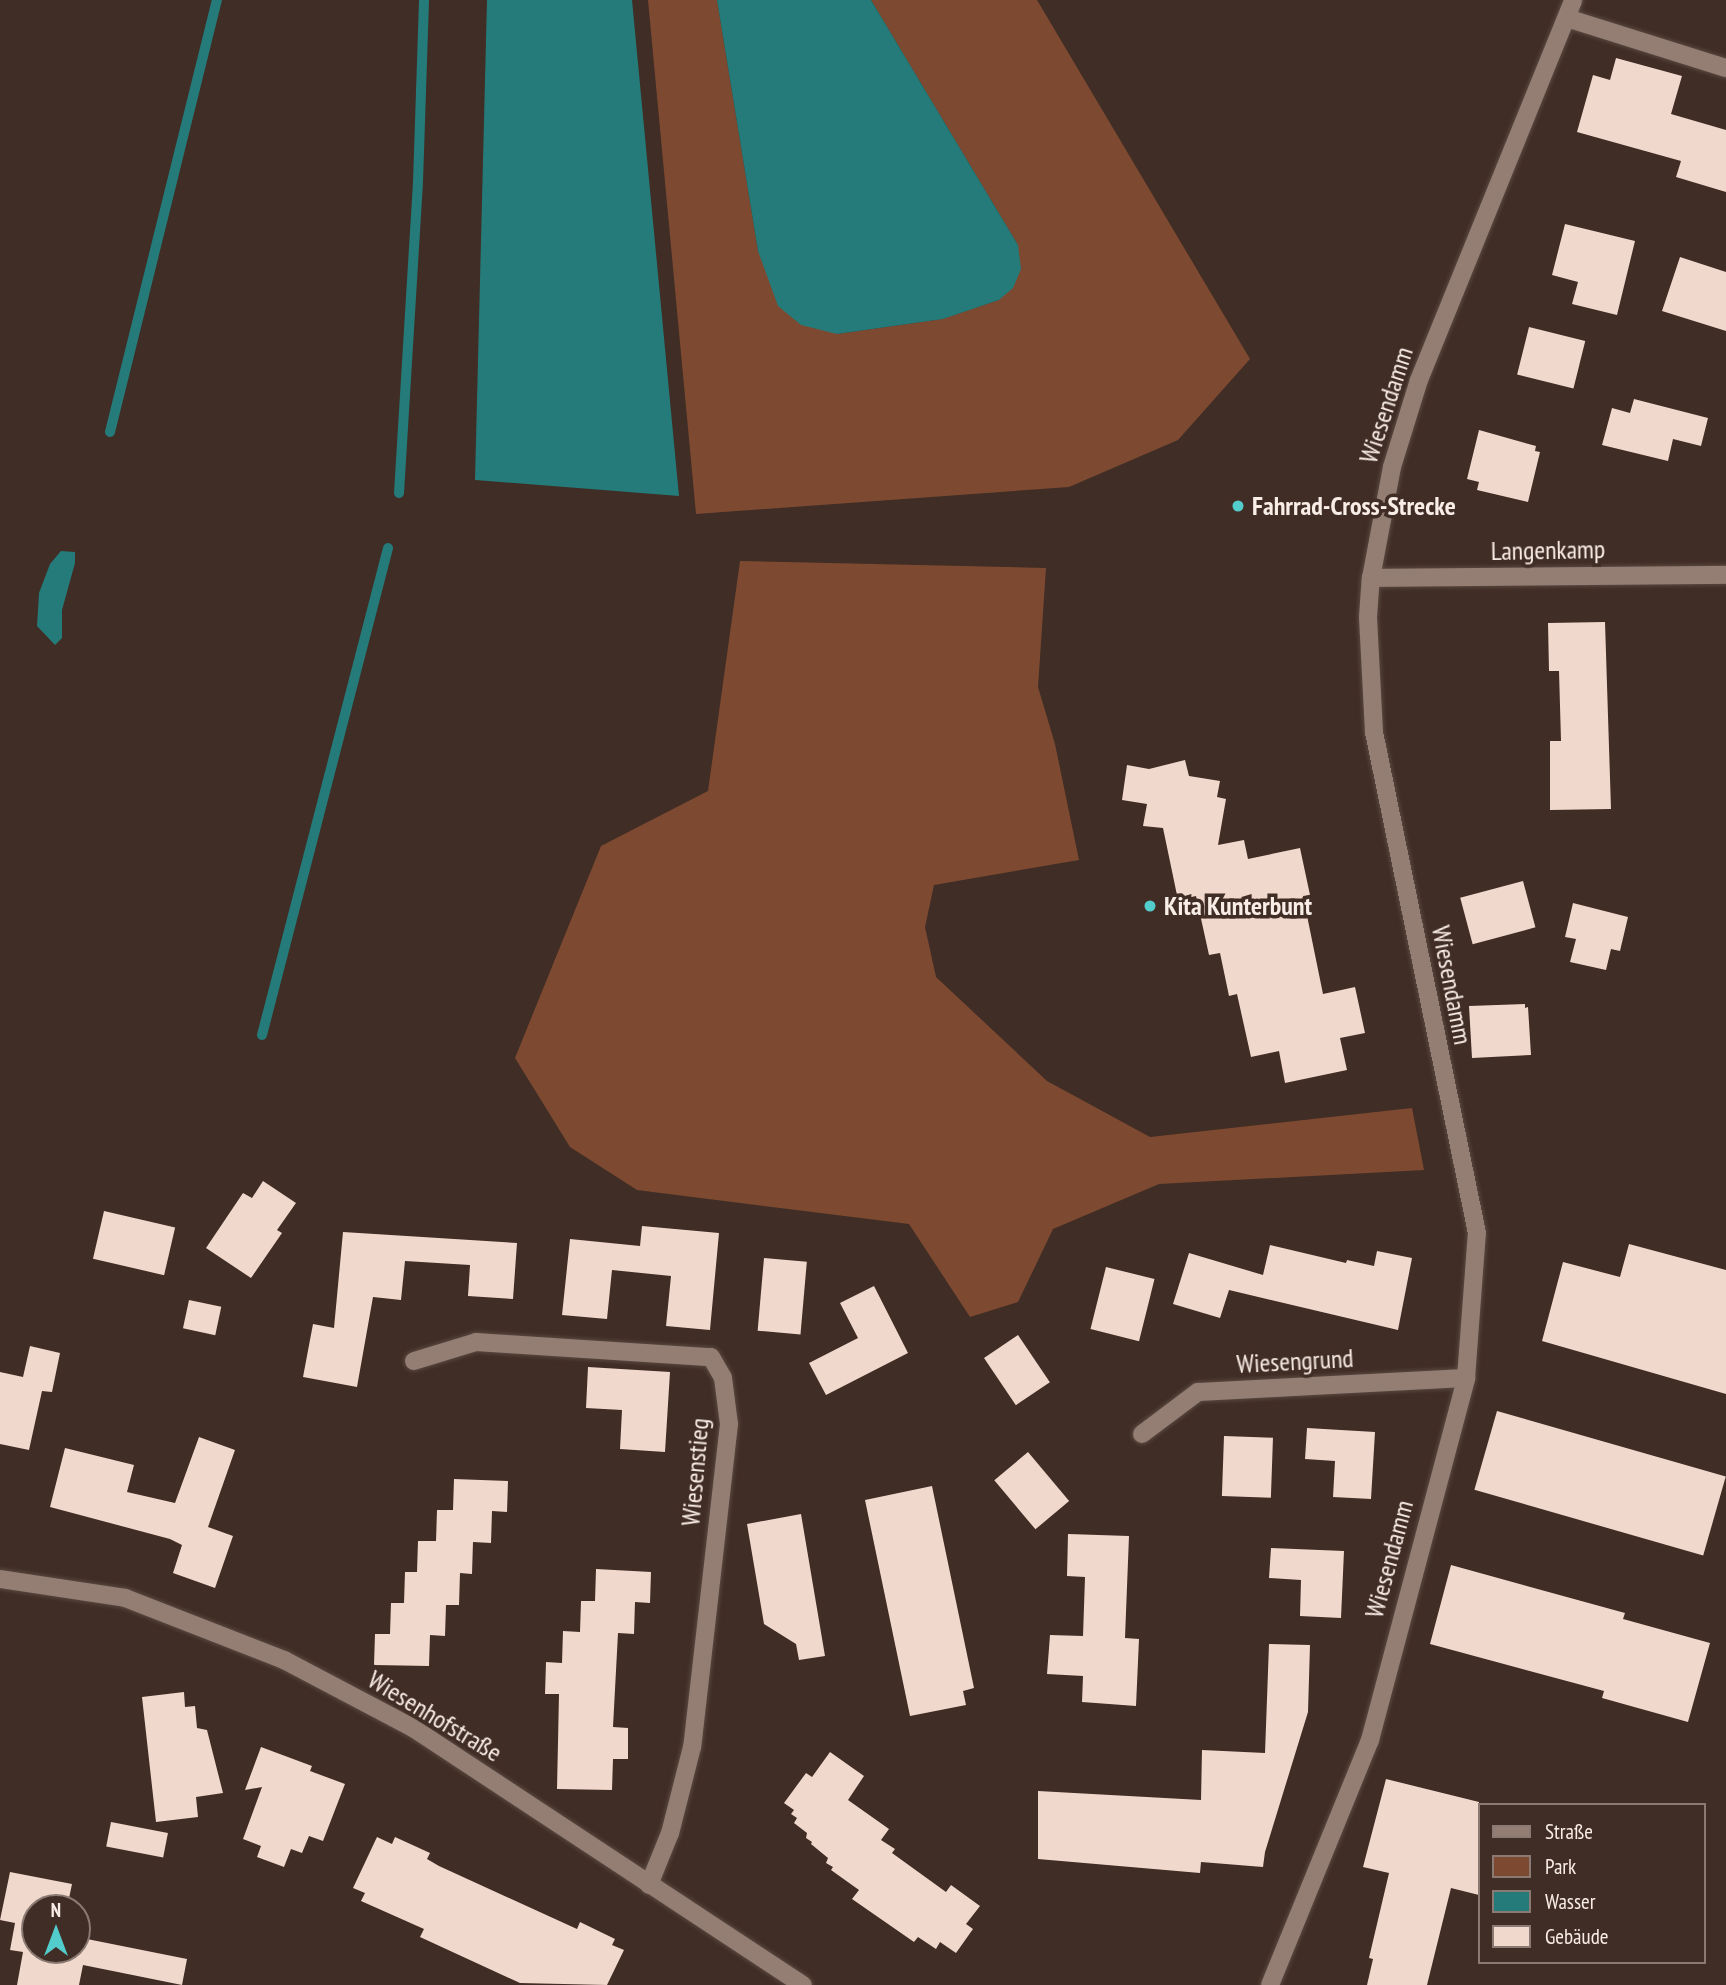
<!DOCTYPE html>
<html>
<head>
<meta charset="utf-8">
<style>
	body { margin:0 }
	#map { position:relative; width:1726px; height:1985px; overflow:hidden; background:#402d25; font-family:"PT Sans Narrow",sans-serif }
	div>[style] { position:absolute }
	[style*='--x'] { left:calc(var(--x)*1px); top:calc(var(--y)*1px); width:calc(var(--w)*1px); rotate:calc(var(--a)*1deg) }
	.green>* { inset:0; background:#7d4a31 }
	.water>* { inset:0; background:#247b79 }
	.stream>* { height:10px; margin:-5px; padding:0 5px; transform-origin:5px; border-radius:5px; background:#247b79 }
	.building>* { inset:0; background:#f1d8cd; transform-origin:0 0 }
	.roads { filter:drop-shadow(0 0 2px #594941) drop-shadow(0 0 2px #594941) }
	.minor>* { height:18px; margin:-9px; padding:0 9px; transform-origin:9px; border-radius:9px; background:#947e74 }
	.dots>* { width:19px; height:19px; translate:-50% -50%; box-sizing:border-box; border:4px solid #402d25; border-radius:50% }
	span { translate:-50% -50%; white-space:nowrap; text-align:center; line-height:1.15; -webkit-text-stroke:7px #402d25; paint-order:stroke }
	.street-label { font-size:26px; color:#f9ede7 }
	.poi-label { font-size:26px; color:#f9ede7; font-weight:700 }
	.left { translate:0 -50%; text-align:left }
	.legend { position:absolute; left:1478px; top:1803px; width:228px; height:161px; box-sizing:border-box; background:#402d25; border:2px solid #8a7a73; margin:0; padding:9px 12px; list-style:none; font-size:21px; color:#f9ede7 }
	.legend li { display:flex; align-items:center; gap:14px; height:35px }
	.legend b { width:35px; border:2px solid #8a7a73 }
	.north { position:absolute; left:21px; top:1894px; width:70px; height:70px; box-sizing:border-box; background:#402d25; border:2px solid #8a7a73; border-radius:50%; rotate:0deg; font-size:19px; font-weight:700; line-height:28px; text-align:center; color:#f9ede7 }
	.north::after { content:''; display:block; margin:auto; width:24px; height:32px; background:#53cdcb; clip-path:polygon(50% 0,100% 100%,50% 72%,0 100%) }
</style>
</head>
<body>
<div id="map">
	<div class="green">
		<div style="clip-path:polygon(648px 0,717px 0,758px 251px,837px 334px,942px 319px,999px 300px,1018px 245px,871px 0,1037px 0,1250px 359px,1178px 440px,1069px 487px,696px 514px)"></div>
		<div style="clip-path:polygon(740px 561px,1046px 568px,1038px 687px,1055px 744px,1079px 860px,934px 885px,925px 927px,936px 977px,1047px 1081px,1150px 1137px,1412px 1108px,1424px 1170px,1159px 1184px,1053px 1229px,1018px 1302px,970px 1317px,909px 1224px,637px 1190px,570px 1147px,515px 1058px,601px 846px,708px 791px)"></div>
	</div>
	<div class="water">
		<div style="clip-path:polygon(487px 0,632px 0,679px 496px,475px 480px)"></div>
		<div style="clip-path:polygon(717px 0,871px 0,1018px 245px,1021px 269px,1013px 288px,999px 300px,943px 319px,837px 334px,801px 325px,778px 306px,758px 251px)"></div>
		<div style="clip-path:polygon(61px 551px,75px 552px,75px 563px,62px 610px,62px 638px,55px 645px,37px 626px,39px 593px,50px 564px)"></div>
	</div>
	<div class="stream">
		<div style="--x:110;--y:432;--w:445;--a:-76.1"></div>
		<div style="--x:399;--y:493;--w:312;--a:-86.5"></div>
		<div style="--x:418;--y:182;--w:182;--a:-88.1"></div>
		<div style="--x:262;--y:1035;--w:503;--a:-75.49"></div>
	</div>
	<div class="building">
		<div style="clip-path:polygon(1616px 58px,1682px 76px,1671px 114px,1726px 130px,1726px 192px,1676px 177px,1681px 161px,1577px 132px,1593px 75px,1610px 80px)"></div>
		<div style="clip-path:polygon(1565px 224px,1635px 241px,1617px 315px,1572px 304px,1578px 282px,1552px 275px)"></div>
		<div style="clip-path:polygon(1680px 257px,1726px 272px,1726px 331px,1662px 311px)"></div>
		<div style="left:1529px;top:327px;width:58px;height:49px;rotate:14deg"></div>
		<div style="clip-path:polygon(1634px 399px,1708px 418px,1701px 446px,1673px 439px,1668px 461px,1602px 445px,1612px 408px,1630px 413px)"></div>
		<div style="clip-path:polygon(1479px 430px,1536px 446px,1535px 451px,1540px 452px,1528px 502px,1477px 490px,1479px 482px,1467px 479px)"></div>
		<div style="clip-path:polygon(1605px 622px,1611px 809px,1550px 810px,1550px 741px,1561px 741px,1559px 671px,1549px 671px,1548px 623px)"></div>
		<div style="clip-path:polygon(1185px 760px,1189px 776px,1220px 781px,1217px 797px,1226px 799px,1218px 845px,1244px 840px,1248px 859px,1300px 848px,1310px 895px,1303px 896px,1323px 994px,1355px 987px,1365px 1033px,1340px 1038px,1347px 1070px,1285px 1083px,1279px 1051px,1251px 1057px,1237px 994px,1229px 996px,1220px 953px,1209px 955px,1196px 896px,1178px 900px,1163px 828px,1143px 826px,1147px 804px,1122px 800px,1127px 765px,1149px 769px)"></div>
		<div style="left:1523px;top:881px;width:48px;height:65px;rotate:75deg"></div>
		<div style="clip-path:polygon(1573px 903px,1628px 917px,1620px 951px,1611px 949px,1606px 970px,1570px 962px,1576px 939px,1565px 937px)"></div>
		<div style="clip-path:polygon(1525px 1004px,1525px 1008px,1528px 1007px,1531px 1055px,1472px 1058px,1469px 1006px)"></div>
		<div style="clip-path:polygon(263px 1181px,296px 1203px,277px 1230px,282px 1233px,251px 1278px,206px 1248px,243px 1193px,252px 1198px)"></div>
		<div style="left:104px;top:1211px;width:73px;height:49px;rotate:13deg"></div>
		<div style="clip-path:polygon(642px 1226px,719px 1233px,710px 1330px,666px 1326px,671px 1276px,612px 1270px,607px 1319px,562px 1315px,570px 1239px,640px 1246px)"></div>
		<div style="clip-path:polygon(343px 1232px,517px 1243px,513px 1299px,468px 1296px,470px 1265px,405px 1261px,401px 1300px,373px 1297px,357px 1387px,303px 1377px,313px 1324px,334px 1328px)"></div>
		<div style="clip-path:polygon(1629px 1244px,1726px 1270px,1726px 1394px,1542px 1341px,1563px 1262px,1620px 1277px)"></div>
		<div style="clip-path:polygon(1270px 1245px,1346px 1263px,1347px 1260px,1374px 1266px,1377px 1251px,1412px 1258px,1398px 1330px,1229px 1290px,1220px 1318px,1173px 1304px,1189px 1253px,1263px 1275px)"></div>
		<div style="left:764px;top:1258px;width:43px;height:73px;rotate:5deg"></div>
		<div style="left:1106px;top:1267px;width:50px;height:64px;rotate:14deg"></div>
		<div style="clip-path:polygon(874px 1286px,908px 1353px,826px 1395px,809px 1363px,858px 1338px,840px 1303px)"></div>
		<div style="left:189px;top:1300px;width:33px;height:29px;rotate:12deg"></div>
		<div style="left:1018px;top:1335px;width:57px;height:41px;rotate:56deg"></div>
		<div style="clip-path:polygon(30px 1346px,60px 1353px,52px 1392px,42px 1391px,29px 1450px,0 1444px,0 1372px,23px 1377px)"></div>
		<div style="clip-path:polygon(588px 1367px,670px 1372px,665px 1452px,620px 1449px,622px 1410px,586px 1408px)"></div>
		<div style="left:1497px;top:1411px;width:238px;height:82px;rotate:16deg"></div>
		<div style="clip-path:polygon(1307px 1428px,1375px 1432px,1371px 1499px,1333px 1497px,1335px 1461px,1305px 1459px)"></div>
		<div style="left:1224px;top:1436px;width:49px;height:60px;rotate:2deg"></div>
		<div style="clip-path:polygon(199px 1437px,235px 1450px,208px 1527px,233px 1536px,215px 1588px,173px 1573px,182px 1545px,170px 1539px,50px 1507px,65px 1448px,134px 1465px,127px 1492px,175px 1503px)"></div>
		<div style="left:1028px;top:1452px;width:64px;height:44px;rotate:50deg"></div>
		<div style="clip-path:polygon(454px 1479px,508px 1481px,507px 1512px,492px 1511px,491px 1543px,473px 1542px,472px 1574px,460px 1573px,459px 1605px,446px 1605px,445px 1636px,430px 1635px,429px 1666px,374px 1665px,375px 1634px,390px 1634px,391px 1603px,404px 1603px,405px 1572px,417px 1572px,418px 1541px,436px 1541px,437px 1510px,453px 1510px)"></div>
		<div style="clip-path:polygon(932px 1486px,974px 1688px,963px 1691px,966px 1705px,910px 1716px,865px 1500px)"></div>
		<div style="clip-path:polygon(801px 1514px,825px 1656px,799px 1660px,796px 1644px,764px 1624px,747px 1524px)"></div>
		<div style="clip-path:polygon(1068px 1534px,1129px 1536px,1125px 1638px,1139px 1639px,1136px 1706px,1082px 1702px,1083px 1676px,1047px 1674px,1050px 1635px,1083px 1636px,1085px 1577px,1067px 1576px)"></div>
		<div style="clip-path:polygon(1271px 1548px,1344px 1551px,1341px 1618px,1300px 1616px,1301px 1580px,1269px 1578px)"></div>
		<div style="clip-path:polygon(1451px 1565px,1625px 1613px,1623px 1619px,1710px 1643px,1688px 1722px,1602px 1698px,1604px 1691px,1430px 1644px)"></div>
		<div style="clip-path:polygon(596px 1569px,651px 1572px,650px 1603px,635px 1602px,634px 1634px,618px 1633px,613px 1727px,628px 1728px,628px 1759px,613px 1759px,612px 1790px,557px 1789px,559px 1694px,545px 1694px,546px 1662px,562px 1663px,563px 1631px,580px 1632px,581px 1601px,595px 1601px)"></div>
		<div style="clip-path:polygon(1269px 1644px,1310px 1645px,1308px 1712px,1265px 1852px,1263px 1867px,1201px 1862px,1200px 1873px,1038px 1859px,1038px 1791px,1201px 1800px,1202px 1750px,1265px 1753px)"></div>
		<div style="clip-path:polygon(184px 1692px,185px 1707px,195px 1706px,197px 1728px,207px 1730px,223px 1793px,196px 1797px,198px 1817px,156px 1822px,142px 1697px)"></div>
		<div style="clip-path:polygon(261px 1747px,312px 1766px,310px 1771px,345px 1784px,323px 1841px,309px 1836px,302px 1853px,291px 1849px,284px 1867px,257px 1857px,261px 1846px,243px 1839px,262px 1787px,245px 1790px)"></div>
		<div style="clip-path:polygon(830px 1752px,864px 1776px,848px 1800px,889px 1829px,881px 1840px,895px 1849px,892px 1853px,946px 1892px,951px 1885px,980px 1906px,966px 1924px,973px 1929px,956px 1953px,940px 1942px,936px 1949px,918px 1937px,914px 1942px,852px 1899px,859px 1890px,831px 1870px,833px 1867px,826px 1863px,828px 1858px,811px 1844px,812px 1842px,806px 1838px,807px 1833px,794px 1823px,797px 1818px,791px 1814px,794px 1810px,784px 1803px,806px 1773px,812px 1777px)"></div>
		<div style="clip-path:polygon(1386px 1779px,1479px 1802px,1479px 1895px,1451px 1888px,1427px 1985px,1367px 1985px,1373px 1959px,1369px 1958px,1389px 1873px,1363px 1867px)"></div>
		<div style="left:111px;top:1822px;width:58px;height:25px;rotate:11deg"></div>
		<div style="clip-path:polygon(377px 1837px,392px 1844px,395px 1837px,430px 1853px,427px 1859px,439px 1866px,577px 1929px,580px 1922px,615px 1939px,612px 1945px,624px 1950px,607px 1985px,520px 1983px,420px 1937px,424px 1929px,361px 1901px,365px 1893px,353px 1888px)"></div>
		<div style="clip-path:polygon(10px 1872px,72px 1884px,67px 1908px,35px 1908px,35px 1950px,77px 1950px,77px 1937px,187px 1959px,182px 1985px,83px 1965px,79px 1985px,17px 1985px,23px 1952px,10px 1950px,15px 1923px,0 1920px)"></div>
	</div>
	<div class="roads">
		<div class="minor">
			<div style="--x:1567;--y:18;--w:167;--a:17.5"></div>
			<div style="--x:1371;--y:578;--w:355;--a:-0.5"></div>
			<div style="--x:414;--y:1361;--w:65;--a:-17"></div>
			<div style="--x:476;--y:1342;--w:235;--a:3.7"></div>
			<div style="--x:711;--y:1357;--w:24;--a:60"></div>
			<div style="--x:723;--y:1378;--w:46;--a:82.6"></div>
			<div style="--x:729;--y:1424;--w:325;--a:96.5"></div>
			<div style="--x:692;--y:1747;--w:89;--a:104.3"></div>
			<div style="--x:670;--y:1833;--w:56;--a:112"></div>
			<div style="--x:1142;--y:1434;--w:70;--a:-36.9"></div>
			<div style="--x:1198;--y:1392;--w:268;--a:-3"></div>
			<div style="--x:0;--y:1579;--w:126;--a:8.6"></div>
			<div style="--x:125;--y:1598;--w:171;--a:21.3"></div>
			<div style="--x:284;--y:1660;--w:146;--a:27.8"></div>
			<div style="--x:413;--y:1728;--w:467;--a:33.4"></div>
			<div style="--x:1270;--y:1985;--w:265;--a:-67.8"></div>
			<div style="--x:1370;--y:1740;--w:375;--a:-75.1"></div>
			<div style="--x:1466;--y:1378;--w:145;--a:-85.7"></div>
			<div style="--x:1477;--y:1233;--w:511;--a:-101.62"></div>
			<div style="--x:1374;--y:732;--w:115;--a:-93"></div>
			<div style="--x:1368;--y:617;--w:39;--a:-86"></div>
			<div style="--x:1371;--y:578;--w:113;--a:-79.3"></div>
			<div style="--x:1392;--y:467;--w:91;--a:-72.8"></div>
			<div style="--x:1419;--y:380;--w:410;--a:-67.9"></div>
		</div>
	</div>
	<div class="dots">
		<div style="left:1238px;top:506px;background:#53cdcb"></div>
		<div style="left:1150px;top:906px;background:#53cdcb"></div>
	</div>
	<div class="street-label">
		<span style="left:1386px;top:405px;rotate:-72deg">Wiesendamm</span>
		<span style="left:1548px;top:550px;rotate:-1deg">Langenkamp</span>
		<span style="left:1452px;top:985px;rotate:79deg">Wiesendamm</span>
		<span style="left:1295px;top:1361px;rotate:-3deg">Wiesengrund</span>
		<span style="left:695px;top:1472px;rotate:-85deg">Wiesenstieg</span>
		<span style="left:1389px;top:1559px;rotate:-75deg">Wiesendamm</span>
		<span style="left:435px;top:1716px;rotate:31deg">Wiesenhofstraße</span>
	</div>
	<div class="poi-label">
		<span class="left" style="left:1252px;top:506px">Fahrrad-Cross-Strecke</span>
		<span class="left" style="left:1164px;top:906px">Kita Kunterbunt</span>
	</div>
	<ul class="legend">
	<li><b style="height:9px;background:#947e74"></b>Straße</li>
	<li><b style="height:19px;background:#7d4a31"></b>Park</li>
	<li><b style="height:19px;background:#247b79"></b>Wasser</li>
	<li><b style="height:19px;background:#f1d8cd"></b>Gebäude</li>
	</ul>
	<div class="north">N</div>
</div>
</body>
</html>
